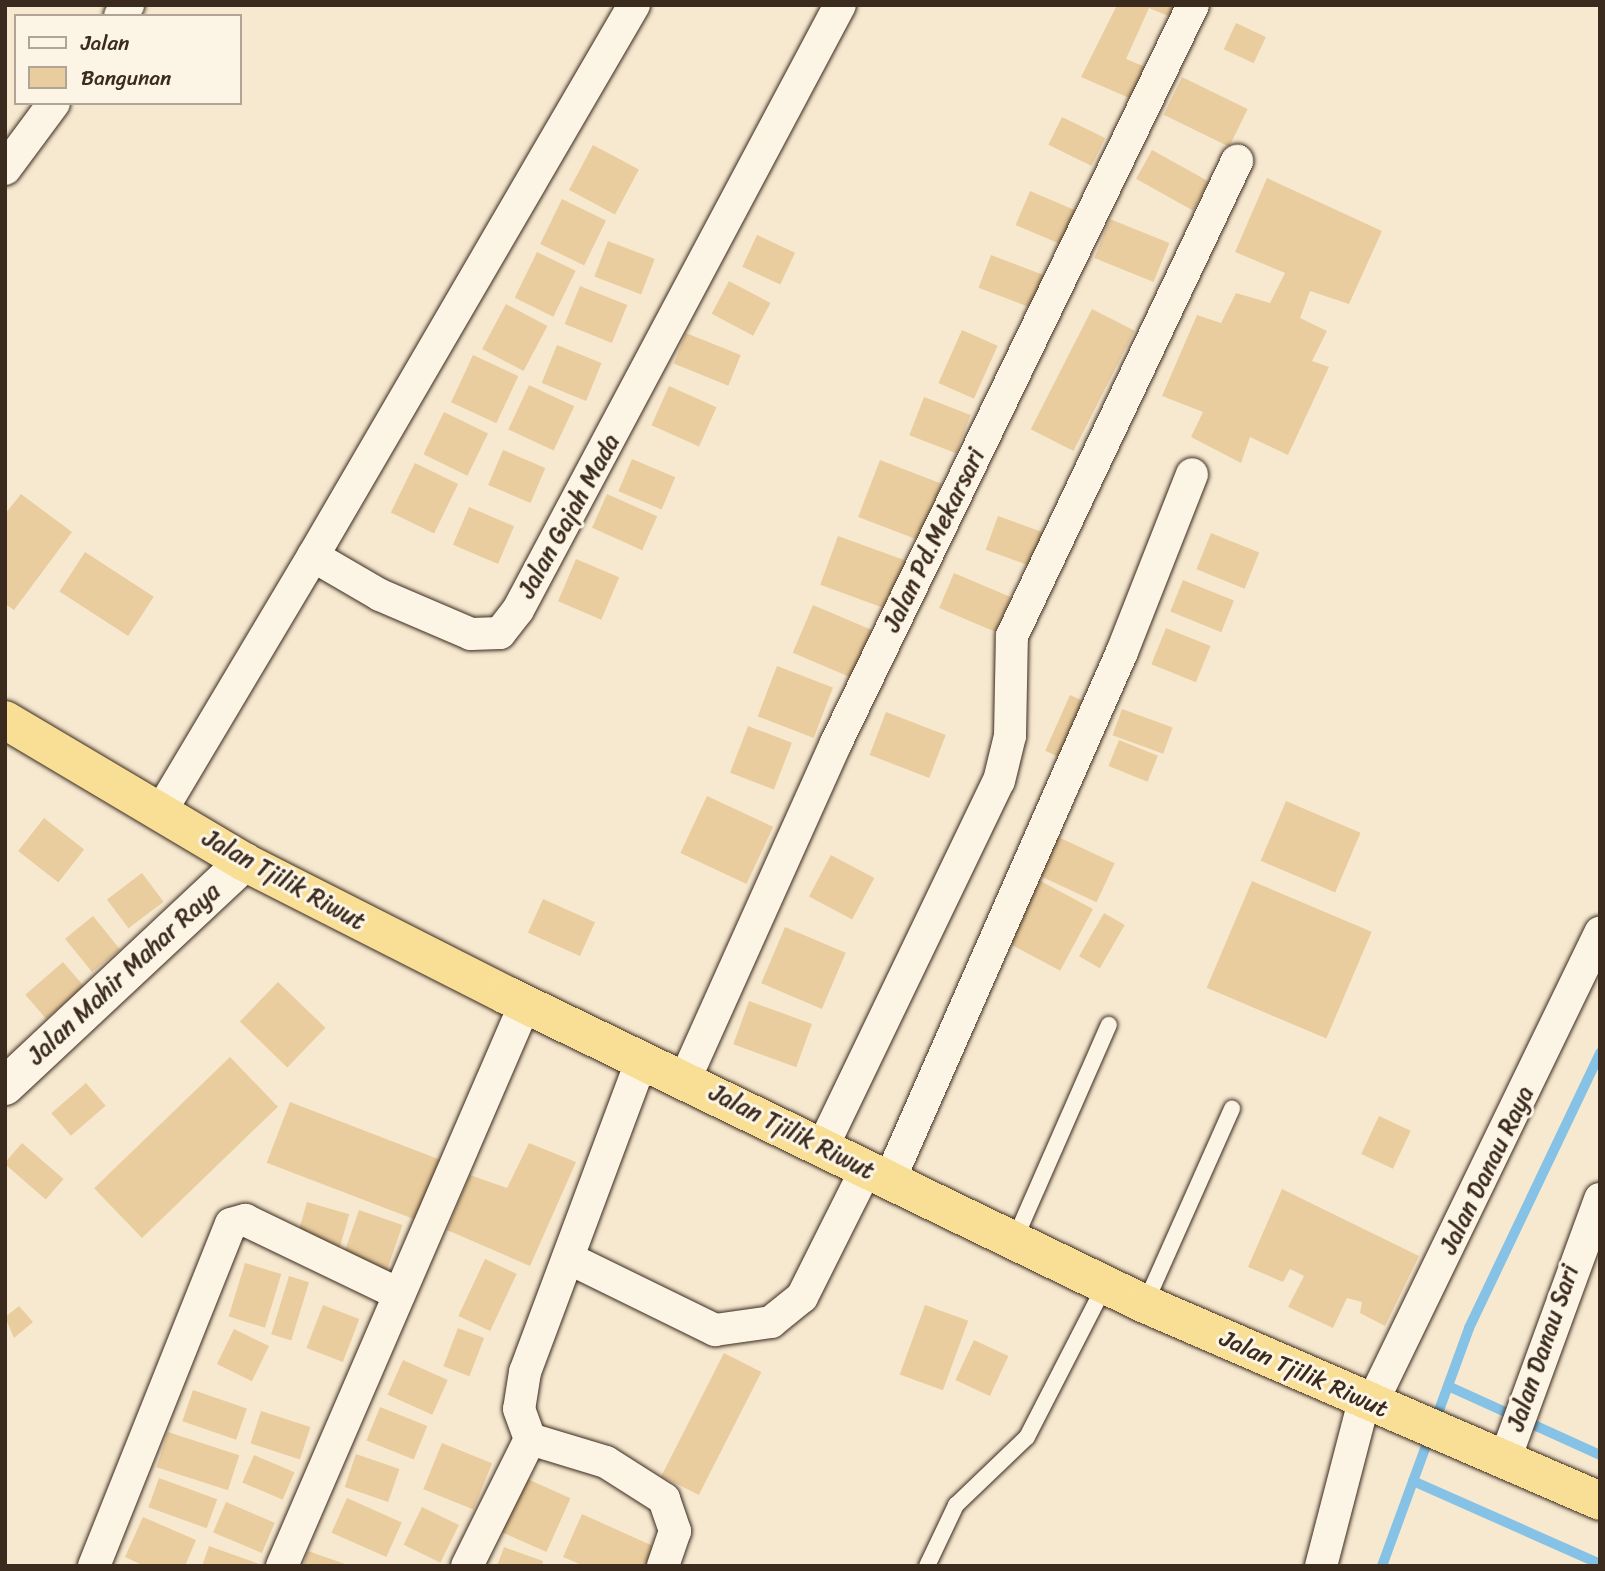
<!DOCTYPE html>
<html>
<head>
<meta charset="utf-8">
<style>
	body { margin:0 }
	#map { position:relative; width:1605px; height:1571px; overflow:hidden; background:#f7e9d0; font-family:Sriracha,sans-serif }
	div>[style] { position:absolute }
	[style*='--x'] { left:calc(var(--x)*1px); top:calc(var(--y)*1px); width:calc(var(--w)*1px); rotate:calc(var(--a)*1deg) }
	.stream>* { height:10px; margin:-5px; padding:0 5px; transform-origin:5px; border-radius:5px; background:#85c2e5 }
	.building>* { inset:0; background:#eacd9e; transform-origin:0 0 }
	.roads { filter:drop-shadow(0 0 2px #3b2a1e) drop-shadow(0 0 2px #3b2a1e) }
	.service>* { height:16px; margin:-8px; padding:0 8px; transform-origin:8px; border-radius:8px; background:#fcf5e5 }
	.minor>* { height:32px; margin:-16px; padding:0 16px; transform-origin:16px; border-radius:16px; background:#fcf5e5 }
	.secondary>* { height:38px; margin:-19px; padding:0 19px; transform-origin:19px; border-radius:19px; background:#fcf5e5 }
	.trunk>* { height:38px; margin:-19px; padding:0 19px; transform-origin:19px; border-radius:19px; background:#f9df96 }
	span { translate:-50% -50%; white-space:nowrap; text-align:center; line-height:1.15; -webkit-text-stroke:6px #fcf5e5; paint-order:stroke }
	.street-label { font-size:24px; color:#3b2a1e }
	.frame { position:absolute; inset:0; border:7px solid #3b2a1e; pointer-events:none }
	.legend { position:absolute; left:14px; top:14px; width:228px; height:91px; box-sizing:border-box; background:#fcf5e5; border:2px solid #afa495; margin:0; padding:9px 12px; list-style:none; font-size:21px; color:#3b2a1e }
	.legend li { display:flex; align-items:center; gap:14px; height:35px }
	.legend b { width:35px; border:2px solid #afa495 }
</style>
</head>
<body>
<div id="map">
	<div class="stream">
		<div style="--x:1448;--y:1386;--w:167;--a:24.4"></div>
		<div style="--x:1413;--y:1481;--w:205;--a:23.9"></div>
		<div style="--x:1382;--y:1566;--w:253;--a:-69.9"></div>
		<div style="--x:1469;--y:1328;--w:305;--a:-64.5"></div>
	</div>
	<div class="building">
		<div style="clip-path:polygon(1117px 5px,1178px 5px,1173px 18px,1149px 8px,1126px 59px,1148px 68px,1134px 100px,1081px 77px)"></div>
		<div style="left:1236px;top:23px;width:33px;height:29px;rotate:25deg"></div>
		<div style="left:1182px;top:77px;width:73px;height:42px;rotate:26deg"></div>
		<div style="left:1062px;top:117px;width:48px;height:31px;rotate:26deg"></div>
		<div style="left:593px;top:145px;width:52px;height:51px;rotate:28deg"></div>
		<div style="left:1152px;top:150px;width:65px;height:33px;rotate:29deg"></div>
		<div style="clip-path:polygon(1267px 178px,1382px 231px,1349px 304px,1310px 291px,1300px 318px,1327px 331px,1312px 361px,1329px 367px,1288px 455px,1250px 437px,1241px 463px,1191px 437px,1203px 412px,1162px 396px,1197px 315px,1221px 323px,1236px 293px,1270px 303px,1285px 273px,1235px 252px)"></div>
		<div style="left:1030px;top:191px;width:51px;height:37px;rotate:23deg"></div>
		<div style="left:562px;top:199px;width:49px;height:50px;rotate:26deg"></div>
		<div style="left:1110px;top:219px;width:64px;height:42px;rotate:22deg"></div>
		<div style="left:757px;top:235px;width:42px;height:35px;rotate:25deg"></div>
		<div style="left:608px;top:241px;width:50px;height:38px;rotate:21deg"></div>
		<div style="left:537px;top:252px;width:43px;height:51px;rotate:26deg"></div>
		<div style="left:991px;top:255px;width:61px;height:35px;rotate:21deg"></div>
		<div style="left:729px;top:281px;width:47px;height:37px;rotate:28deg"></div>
		<div style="left:580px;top:286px;width:51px;height:41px;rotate:22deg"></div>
		<div style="left:506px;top:304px;width:47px;height:51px;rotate:28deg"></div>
		<div style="left:1092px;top:309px;width:48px;height:135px;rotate:27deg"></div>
		<div style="left:962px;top:330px;width:39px;height:58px;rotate:24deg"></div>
		<div style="left:686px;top:333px;width:59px;height:33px;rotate:22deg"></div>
		<div style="left:557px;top:345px;width:48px;height:41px;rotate:22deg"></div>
		<div style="left:473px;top:355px;width:50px;height:52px;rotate:25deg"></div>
		<div style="left:529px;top:385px;width:50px;height:49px;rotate:25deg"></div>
		<div style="left:669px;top:386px;width:52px;height:43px;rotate:24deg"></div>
		<div style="left:924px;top:397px;width:50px;height:41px;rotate:21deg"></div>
		<div style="left:444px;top:412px;width:49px;height:47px;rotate:26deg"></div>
		<div style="left:503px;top:450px;width:46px;height:38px;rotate:23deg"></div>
		<div style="left:632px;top:459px;width:47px;height:35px;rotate:23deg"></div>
		<div style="left:880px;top:460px;width:66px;height:61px;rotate:21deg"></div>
		<div style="left:415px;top:463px;width:48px;height:55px;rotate:26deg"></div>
		<div style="clip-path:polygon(21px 494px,72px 532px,14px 610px,5px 604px,5px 514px)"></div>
		<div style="left:607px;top:494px;width:55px;height:37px;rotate:24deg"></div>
		<div style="left:469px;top:507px;width:49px;height:41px;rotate:23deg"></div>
		<div style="left:998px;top:516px;width:52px;height:36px;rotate:20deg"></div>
		<div style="left:1211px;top:533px;width:52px;height:39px;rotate:22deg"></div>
		<div style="left:838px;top:536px;width:77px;height:52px;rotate:20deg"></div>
		<div style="left:85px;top:552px;width:82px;height:47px;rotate:33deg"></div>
		<div style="left:576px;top:559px;width:47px;height:46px;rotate:23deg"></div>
		<div style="left:954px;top:573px;width:62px;height:38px;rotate:23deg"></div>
		<div style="left:1183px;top:580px;width:55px;height:34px;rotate:22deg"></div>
		<div style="left:813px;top:605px;width:64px;height:52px;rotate:23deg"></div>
		<div style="left:1166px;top:628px;width:48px;height:39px;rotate:22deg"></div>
		<div style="left:777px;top:666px;width:60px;height:54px;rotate:21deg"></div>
		<div style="left:1070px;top:695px;width:17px;height:61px;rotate:24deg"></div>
		<div style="left:1122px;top:709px;width:54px;height:28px;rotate:20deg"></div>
		<div style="left:886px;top:712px;width:64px;height:46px;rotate:21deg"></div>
		<div style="left:748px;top:726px;width:47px;height:50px;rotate:21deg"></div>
		<div style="left:1119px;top:740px;width:42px;height:28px;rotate:22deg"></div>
		<div style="left:707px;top:796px;width:73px;height:63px;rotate:25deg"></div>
		<div style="left:1286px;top:801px;width:81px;height:65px;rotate:23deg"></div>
		<div style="left:44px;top:818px;width:51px;height:42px;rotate:38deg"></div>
		<div style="left:1054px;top:835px;width:67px;height:43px;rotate:25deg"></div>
		<div style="left:831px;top:855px;width:49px;height:47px;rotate:28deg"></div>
		<div style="left:142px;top:873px;width:36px;height:44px;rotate:53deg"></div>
		<div style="left:1033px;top:877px;width:68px;height:70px;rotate:28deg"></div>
		<div style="left:1252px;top:881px;width:130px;height:116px;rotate:23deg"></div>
		<div style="left:543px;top:899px;width:57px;height:37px;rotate:24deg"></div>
		<div style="left:1104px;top:913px;width:24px;height:50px;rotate:30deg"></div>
		<div style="left:93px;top:916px;width:43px;height:36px;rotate:51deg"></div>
		<div style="left:785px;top:927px;width:66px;height:61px;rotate:23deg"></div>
		<div style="left:63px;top:962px;width:32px;height:50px;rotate:49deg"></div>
		<div style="left:278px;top:982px;width:66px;height:55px;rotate:44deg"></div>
		<div style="left:749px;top:1001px;width:67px;height:46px;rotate:20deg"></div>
		<div style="left:230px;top:1057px;width:69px;height:189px;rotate:46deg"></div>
		<div style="left:86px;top:1083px;width:30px;height:46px;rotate:49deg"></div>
		<div style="left:290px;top:1102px;width:163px;height:65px;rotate:21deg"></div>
		<div style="left:1379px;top:1116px;width:35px;height:42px;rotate:25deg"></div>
		<div style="left:22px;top:1143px;width:55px;height:27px;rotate:41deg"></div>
		<div style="clip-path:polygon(529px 1143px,576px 1162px,530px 1266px,447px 1230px,470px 1175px,507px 1188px)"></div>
		<div style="clip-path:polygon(1282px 1189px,1419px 1256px,1385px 1326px,1360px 1313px,1362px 1302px,1347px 1298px,1333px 1328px,1288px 1307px,1304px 1276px,1290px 1269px,1283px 1282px,1248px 1267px)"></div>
		<div style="left:307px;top:1202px;width:44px;height:38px;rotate:16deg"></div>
		<div style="left:359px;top:1210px;width:46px;height:52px;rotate:19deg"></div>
		<div style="left:485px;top:1259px;width:35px;height:63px;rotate:25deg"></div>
		<div style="left:245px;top:1263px;width:38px;height:56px;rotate:17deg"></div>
		<div style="left:289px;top:1276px;width:21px;height:61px;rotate:17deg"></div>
		<div style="left:323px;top:1305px;width:39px;height:46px;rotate:21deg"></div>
		<div style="left:925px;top:1305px;width:46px;height:74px;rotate:20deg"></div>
		<div style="clip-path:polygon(19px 1306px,33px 1322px,14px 1338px,5px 1317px)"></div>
		<div style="left:458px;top:1328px;width:28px;height:41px;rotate:21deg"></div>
		<div style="left:234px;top:1329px;width:39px;height:39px;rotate:26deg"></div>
		<div style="left:974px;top:1340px;width:38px;height:44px;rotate:25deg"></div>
		<div style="left:724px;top:1353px;width:42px;height:138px;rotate:27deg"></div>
		<div style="left:403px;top:1360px;width:49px;height:38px;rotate:24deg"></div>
		<div style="left:193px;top:1390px;width:57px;height:33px;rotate:19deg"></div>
		<div style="left:380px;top:1407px;width:51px;height:36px;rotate:22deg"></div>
		<div style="left:261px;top:1411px;width:52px;height:34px;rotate:18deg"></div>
		<div style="left:168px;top:1432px;width:75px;height:37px;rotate:18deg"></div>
		<div style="left:442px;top:1443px;width:54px;height:50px;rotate:22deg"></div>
		<div style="left:356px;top:1454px;width:46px;height:35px;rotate:19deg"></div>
		<div style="left:254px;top:1455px;width:44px;height:30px;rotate:23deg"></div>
		<div style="left:523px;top:1477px;width:52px;height:59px;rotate:24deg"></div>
		<div style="left:159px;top:1478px;width:62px;height:31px;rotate:20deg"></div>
		<div style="left:347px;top:1498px;width:60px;height:38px;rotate:24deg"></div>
		<div style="left:226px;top:1502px;width:53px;height:33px;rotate:23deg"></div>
		<div style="left:422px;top:1507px;width:41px;height:42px;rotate:26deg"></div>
		<div style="clip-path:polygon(582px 1514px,653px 1546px,645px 1566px,584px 1566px,563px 1557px)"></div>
		<div style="clip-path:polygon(143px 1517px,196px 1540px,185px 1566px,144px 1566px,125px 1557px)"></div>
		<div style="clip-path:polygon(209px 1546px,262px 1565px,262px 1566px,202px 1566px)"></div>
		<div style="clip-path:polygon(504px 1547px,543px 1561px,542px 1566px,497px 1566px)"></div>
		<div style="clip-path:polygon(308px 1551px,348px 1565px,348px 1566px,303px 1566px)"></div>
	</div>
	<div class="roads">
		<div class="service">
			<div style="--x:1014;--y:1241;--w:236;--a:-66.3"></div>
			<div style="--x:1145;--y:1304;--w:214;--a:-66"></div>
			<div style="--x:927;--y:1566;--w:68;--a:-64.6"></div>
			<div style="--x:956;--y:1505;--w:98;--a:-43.8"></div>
			<div style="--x:1027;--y:1437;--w:171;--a:-62.8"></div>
		</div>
		<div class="minor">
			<div style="--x:634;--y:5;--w:638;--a:120.22"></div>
			<div style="--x:313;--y:556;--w:78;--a:30.2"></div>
			<div style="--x:380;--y:595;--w:99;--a:23.2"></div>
			<div style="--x:471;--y:634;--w:29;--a:-2"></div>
			<div style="--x:500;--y:633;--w:29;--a:-52"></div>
			<div style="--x:518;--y:610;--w:685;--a:-61.98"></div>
			<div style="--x:120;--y:16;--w:14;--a:-54"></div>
			<div style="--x:5;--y:169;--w:82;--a:-53.4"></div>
			<div style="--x:161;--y:811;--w:297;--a:-59.2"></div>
			<div style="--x:642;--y:1059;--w:334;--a:110.5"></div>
			<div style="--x:525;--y:1372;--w:37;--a:99"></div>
			<div style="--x:519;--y:1409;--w:32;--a:70"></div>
			<div style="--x:530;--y:1439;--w:79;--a:16.8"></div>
			<div style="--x:606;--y:1462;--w:69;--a:32.5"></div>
			<div style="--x:664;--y:1499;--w:34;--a:71"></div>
			<div style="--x:675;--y:1531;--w:37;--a:109"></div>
			<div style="--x:685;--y:1079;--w:368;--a:-65.8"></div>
			<div style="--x:836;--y:743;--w:820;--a:-64.19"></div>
			<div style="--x:822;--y:1148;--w:407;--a:-64.3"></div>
			<div style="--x:999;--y:781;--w:46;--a:-76.3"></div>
			<div style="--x:1010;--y:736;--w:100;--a:-88.9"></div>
			<div style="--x:1012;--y:636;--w:526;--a:-64.65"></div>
			<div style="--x:889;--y:1181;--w:578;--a:-66.23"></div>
			<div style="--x:1122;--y:652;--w:191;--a:-68.5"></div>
			<div style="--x:568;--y:1258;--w:164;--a:26.1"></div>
			<div style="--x:715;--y:1330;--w:57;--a:-8.1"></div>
			<div style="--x:771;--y:1322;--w:40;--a:-39"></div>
			<div style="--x:802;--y:1297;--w:143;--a:-63.4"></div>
			<div style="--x:1371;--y:1405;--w:525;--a:-64.12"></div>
			<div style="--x:1505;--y:1459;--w:277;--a:-69.9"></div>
			<div style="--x:94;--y:1566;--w:368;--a:-68.2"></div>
			<div style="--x:231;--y:1224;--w:15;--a:-16"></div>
			<div style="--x:245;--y:1220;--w:171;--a:25.7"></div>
			<div style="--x:282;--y:1566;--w:612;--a:-66.62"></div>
			<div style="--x:467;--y:1566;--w:142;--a:-63.6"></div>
			<div style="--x:1321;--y:1566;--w:171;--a:-75.4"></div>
		</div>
		<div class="secondary">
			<div style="--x:5;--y:1086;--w:328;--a:-43.1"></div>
		</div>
		<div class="trunk">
			<div style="--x:5;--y:720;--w:278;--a:30.7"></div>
			<div style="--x:244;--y:862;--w:294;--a:26.9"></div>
			<div style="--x:506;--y:995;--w:710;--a:25.81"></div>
			<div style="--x:1145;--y:1304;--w:496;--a:23.4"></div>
		</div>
	</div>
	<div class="street-label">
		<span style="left:569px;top:516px;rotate:-61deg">Jalan Gajah Mada</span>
		<span style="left:934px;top:540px;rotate:-64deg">Jalan Pd.Mekarsari</span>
		<span style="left:284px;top:880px;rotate:29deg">Jalan Tjilik Riwut</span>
		<span style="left:124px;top:974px;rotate:-43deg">Jalan Mahir Mahar Raya</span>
		<span style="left:792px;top:1132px;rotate:27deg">Jalan Tjilik Riwut</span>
		<span style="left:1487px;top:1170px;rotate:-64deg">Jalan Danau Raya</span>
		<span style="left:1543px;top:1348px;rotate:-71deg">Jalan Danau Sari</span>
		<span style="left:1304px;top:1374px;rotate:24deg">Jalan Tjilik Riwut</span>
	</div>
	<div class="frame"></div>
	<ul class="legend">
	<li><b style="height:9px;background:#fcf5e5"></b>Jalan</li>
	<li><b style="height:19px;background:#eacd9e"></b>Bangunan</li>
	</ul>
</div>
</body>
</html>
